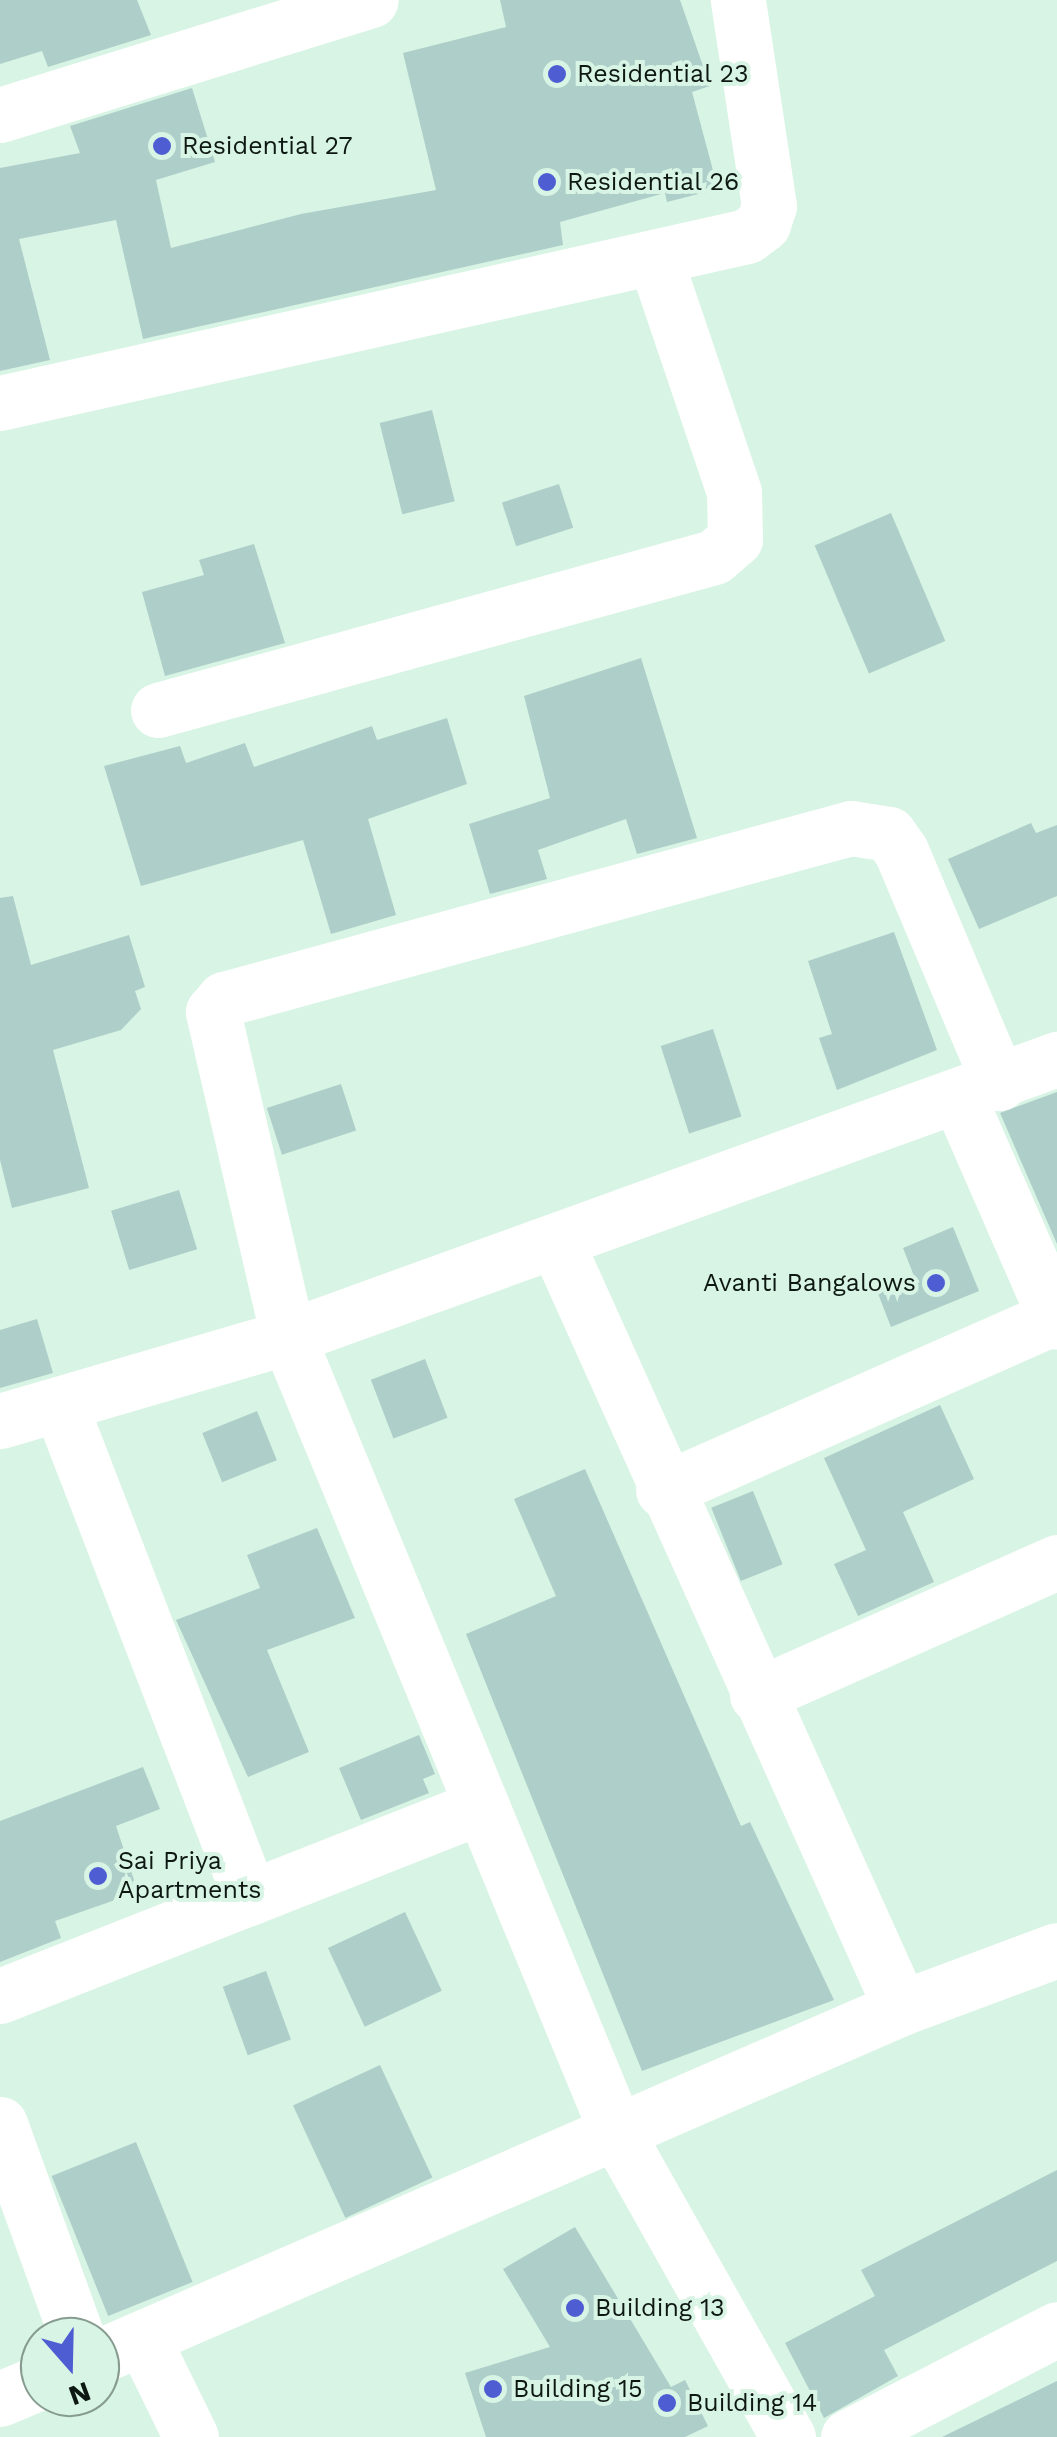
<!DOCTYPE html>
<html>
<head>
<meta charset="utf-8">
<style>
	body { margin:0 }
	#map { position:relative; width:1057px; height:2437px; overflow:hidden; background:#d8f4e4; font-family:"Work Sans",sans-serif }
	div>[style] { position:absolute }
	[style*='--x'] { left:calc(var(--x)*1px); top:calc(var(--y)*1px); width:calc(var(--w)*1px); rotate:calc(var(--a)*1deg) }
	.building>* { inset:0; background:#aecec9; transform-origin:0 0 }
	.minor>* { height:55px; margin:-27.5px; padding:0 27.5px; transform-origin:27.5px; border-radius:27.5px; background:#fff }
	.dots>* { width:28px; height:28px; translate:-50% -50%; box-sizing:border-box; border:5px solid #d8f4e4; border-radius:50% }
	span { translate:-50% -50%; white-space:nowrap; text-align:center; line-height:1.15; -webkit-text-stroke:8px #d8f4e4; paint-order:stroke }
	.poi-label { font-size:25px; color:#0e1813 }
	.left { translate:0 -50%; text-align:left }
	.right { translate:-100% -50%; text-align:right }
	.north { position:absolute; left:20px; top:2317px; width:100px; height:100px; box-sizing:border-box; background:#d8f4e4; border:2px solid #879c90; border-radius:50%; rotate:160deg; font-size:28px; font-weight:700; line-height:40px; text-align:center; color:#0e1813 }
	.north::after { content:''; display:block; margin:auto; width:35px; height:45px; background:#4f5dd3; clip-path:polygon(50% 0,100% 100%,50% 72%,0 100%) }
</style>
</head>
<body>
<div id="map">
	<div class="building">
		<div style="clip-path:polygon(0 0,137px 0,151px 35px,48px 67px,42px 51px,0 64px)"></div>
		<div style="clip-path:polygon(500px 0,680px 0,710px 86px,692px 92px,718px 189px,667px 202px,665px 193px,560px 222px,563px 245px,143px 339px,116px 220px,19px 239px,50px 360px,0 371px,0 168px,80px 153px,70px 126px,192px 88px,215px 162px,156px 180px,171px 248px,301px 214px,436px 190px,403px 53px,506px 27px)"></div>
		<div style="left:432px;top:410px;width:94px;height:54px;rotate:76deg"></div>
		<div style="left:559px;top:484px;width:46px;height:60px;rotate:72deg"></div>
		<div style="left:891px;top:513px;width:139px;height:83px;rotate:67deg"></div>
		<div style="clip-path:polygon(254px 544px,285px 643px,165px 676px,142px 592px,204px 575px,199px 560px)"></div>
		<div style="clip-path:polygon(641px 658px,697px 838px,637px 854px,626px 819px,538px 850px,547px 879px,490px 894px,469px 824px,550px 798px,524px 696px)"></div>
		<div style="clip-path:polygon(447px 718px,467px 784px,368px 819px,396px 915px,331px 934px,303px 840px,141px 886px,104px 766px,180px 746px,186px 763px,245px 743px,254px 767px,372px 726px,377px 740px)"></div>
		<div style="clip-path:polygon(1031px 823px,1036px 833px,1057px 825px,1057px 896px,979px 929px,948px 859px)"></div>
		<div style="clip-path:polygon(13px 896px,31px 965px,129px 935px,145px 987px,135px 991px,141px 1009px,121px 1030px,53px 1050px,89px 1188px,12px 1208px,0 1160px,0 898px)"></div>
		<div style="clip-path:polygon(894px 932px,937px 1050px,837px 1090px,819px 1038px,832px 1034px,808px 961px)"></div>
		<div style="left:713px;top:1029px;width:92px;height:55px;rotate:72deg"></div>
		<div style="left:341px;top:1084px;width:49px;height:78px;rotate:72deg"></div>
		<div style="clip-path:polygon(1057px 1092px,1057px 1244px,1000px 1113px)"></div>
		<div style="left:179px;top:1190px;width:62px;height:71px;rotate:73deg"></div>
		<div style="clip-path:polygon(953px 1227px,979px 1291px,891px 1327px,877px 1291px,914px 1276px,903px 1248px)"></div>
		<div style="clip-path:polygon(37px 1319px,53px 1373px,0 1388px,0 1330px)"></div>
		<div style="left:425px;top:1359px;width:63px;height:58px;rotate:69deg"></div>
		<div style="clip-path:polygon(940px 1405px,974px 1479px,903px 1512px,934px 1582px,858px 1616px,834px 1564px,866px 1550px,824px 1458px)"></div>
		<div style="left:257px;top:1411px;width:53px;height:59px;rotate:68deg"></div>
		<div style="clip-path:polygon(585px 1469px,741px 1826px,750px 1822px,834px 2000px,642px 2071px,466px 1634px,556px 1596px,514px 1499px)"></div>
		<div style="left:753px;top:1491px;width:79px;height:45px;rotate:68deg"></div>
		<div style="clip-path:polygon(317px 1528px,355px 1618px,267px 1650px,309px 1752px,248px 1777px,176px 1620px,260px 1588px,247px 1555px)"></div>
		<div style="clip-path:polygon(419px 1735px,435px 1774px,423px 1779px,429px 1793px,361px 1820px,339px 1768px)"></div>
		<div style="clip-path:polygon(143px 1767px,160px 1809px,116px 1826px,138px 1892px,55px 1921px,61px 1938px,0 1962px,0 1821px)"></div>
		<div style="left:405px;top:1912px;width:87px;height:85px;rotate:65deg"></div>
		<div style="left:266px;top:1971px;width:73px;height:46px;rotate:70deg"></div>
		<div style="left:380px;top:2065px;width:124px;height:96px;rotate:65deg"></div>
		<div style="left:136px;top:2142px;width:151px;height:91px;rotate:68deg"></div>
		<div style="clip-path:polygon(1057px 2170px,1057px 2261px,884px 2350px,898px 2376px,824px 2418px,785px 2343px,875px 2296px,861px 2270px)"></div>
		<div style="clip-path:polygon(575px 2227px,671px 2387px,685px 2380px,708px 2426px,685px 2437px,486px 2437px,465px 2373px,550px 2347px,503px 2269px)"></div>
		<div style="clip-path:polygon(1057px 2381px,1057px 2437px,942px 2437px)"></div>
	</div>
	<div class="minor">
		<div style="--x:0;--y:115;--w:388;--a:-17.2"></div>
		<div style="--x:0;--y:403;--w:765;--a:-12.6"></div>
		<div style="--x:747;--y:236;--w:20;--a:-37"></div>
		<div style="--x:763;--y:224;--w:19;--a:-72"></div>
		<div style="--x:769;--y:206;--w:208;--a:-98.6"></div>
		<div style="--x:158;--y:710;--w:577;--a:-15.39"></div>
		<div style="--x:714;--y:557;--w:28;--a:-41"></div>
		<div style="--x:735;--y:539;--w:47;--a:-91.2"></div>
		<div style="--x:734;--y:492;--w:247;--a:-108.7"></div>
		<div style="--x:959;--y:1098;--w:244;--a:66.4"></div>
		<div style="--x:557;--y:1244;--w:838;--a:65.76"></div>
		<div style="--x:60;--y:1405;--w:527;--a:68.88"></div>
		<div style="--x:0;--y:1421;--w:300;--a:-16.3"></div>
		<div style="--x:288;--y:1337;--w:818;--a:-19.88"></div>
		<div style="--x:663;--y:1490;--w:428;--a:-23.8"></div>
		<div style="--x:757;--y:1695;--w:328;--a:-23.9"></div>
		<div style="--x:0;--y:1996;--w:518;--a:-21.51"></div>
		<div style="--x:0;--y:2124;--w:226;--a:70.1"></div>
		<div style="--x:143;--y:2339;--w:109;--a:63.9"></div>
		<div style="--x:100;--y:2356;--w:873;--a:-23.48"></div>
		<div style="--x:901;--y:2008;--w:166;--a:-20.4"></div>
		<div style="--x:0;--y:2399;--w:43;--a:-23"></div>
		<div style="--x:788;--y:2437;--w:349;--a:-119.4"></div>
		<div style="--x:617;--y:2133;--w:861;--a:-112.46"></div>
		<div style="--x:288;--y:1337;--w:334;--a:-103"></div>
		<div style="--x:213;--y:1012;--w:17;--a:-50"></div>
		<div style="--x:224;--y:999;--w:650;--a:-15.26"></div>
		<div style="--x:851;--y:828;--w:38;--a:9"></div>
		<div style="--x:889;--y:834;--w:21;--a:55"></div>
		<div style="--x:901;--y:851;--w:252;--a:67.1"></div>
		<div style="--x:848;--y:2437;--w:235;--a:-27.3"></div>
	</div>
	<div class="dots">
		<div style="left:557px;top:74px;background:#4f5dd3"></div>
		<div style="left:162px;top:146px;background:#4f5dd3"></div>
		<div style="left:547px;top:182px;background:#4f5dd3"></div>
		<div style="left:936px;top:1283px;background:#4f5dd3"></div>
		<div style="left:98px;top:1876px;background:#4f5dd3"></div>
		<div style="left:575px;top:2308px;background:#4f5dd3"></div>
		<div style="left:493px;top:2389px;background:#4f5dd3"></div>
		<div style="left:667px;top:2403px;background:#4f5dd3"></div>
	</div>
	<div class="poi-label">
		<span class="left" style="left:577px;top:74px">Residential 23</span>
		<span class="left" style="left:182px;top:146px">Residential 27</span>
		<span class="left" style="left:567px;top:182px">Residential 26</span>
		<span class="right" style="left:916px;top:1283px">Avanti Bangalows</span>
		<span class="left" style="left:118px;top:1876px">Sai Priya<br>Apartments</span>
		<span class="left" style="left:595px;top:2308px">Building 13</span>
		<span class="left" style="left:513px;top:2389px">Building 15</span>
		<span class="left" style="left:687px;top:2403px">Building 14</span>
	</div>
	<div class="north">N</div>
</div>
</body>
</html>
